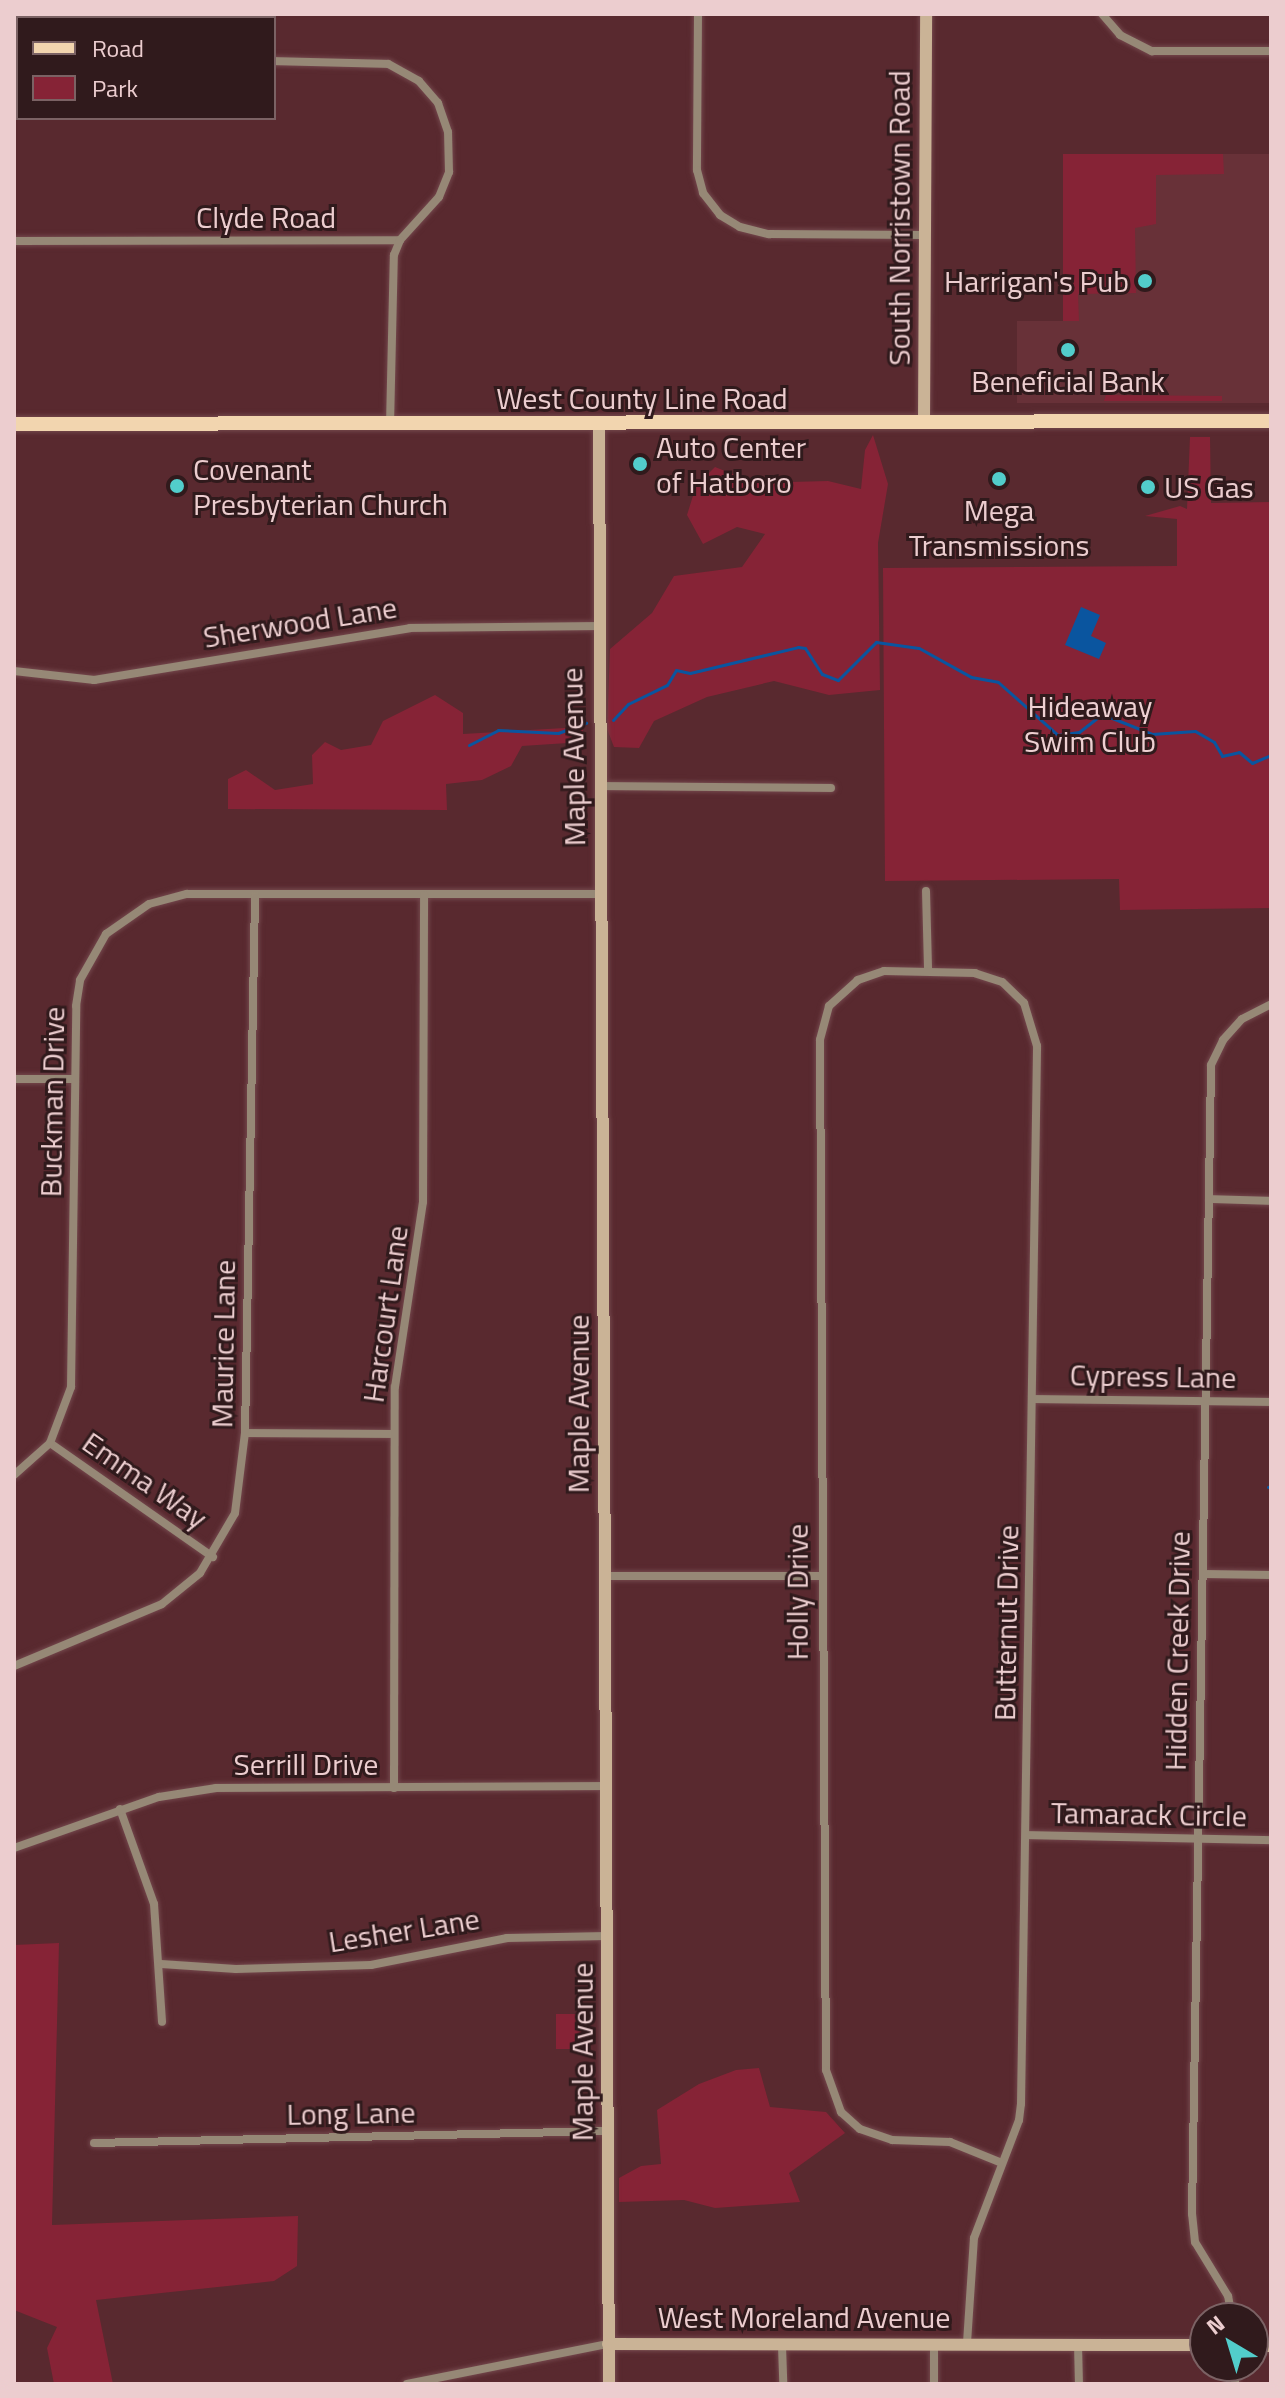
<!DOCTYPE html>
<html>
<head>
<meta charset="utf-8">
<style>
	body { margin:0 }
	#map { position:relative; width:1285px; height:2398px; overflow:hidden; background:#59292f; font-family:"Titillium Web",sans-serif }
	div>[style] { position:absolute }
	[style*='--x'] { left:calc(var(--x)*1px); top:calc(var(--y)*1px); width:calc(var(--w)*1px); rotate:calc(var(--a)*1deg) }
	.built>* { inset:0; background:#683138 }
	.green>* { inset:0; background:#862336; transform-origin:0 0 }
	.water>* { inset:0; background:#0a559f }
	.stream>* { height:3px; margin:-1.5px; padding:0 1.5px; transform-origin:1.5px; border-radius:1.5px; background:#0a559f }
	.roads { filter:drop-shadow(0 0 2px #73474c) drop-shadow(0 0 2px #73474c) }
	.street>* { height:8px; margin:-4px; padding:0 4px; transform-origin:4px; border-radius:4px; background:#968876 }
	.secondary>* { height:12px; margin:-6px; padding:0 6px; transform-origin:6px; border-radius:6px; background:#cab396 }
	.primary>* { height:14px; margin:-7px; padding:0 7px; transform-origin:7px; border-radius:7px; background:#f2d5af }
	.dots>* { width:22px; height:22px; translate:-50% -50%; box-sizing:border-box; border:4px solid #301a1c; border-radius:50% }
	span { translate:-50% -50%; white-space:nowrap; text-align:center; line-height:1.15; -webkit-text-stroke:6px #301a1c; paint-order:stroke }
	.street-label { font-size:30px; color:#eccdcf }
	.poi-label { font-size:30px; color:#eccdcf }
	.right { translate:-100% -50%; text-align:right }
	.left { translate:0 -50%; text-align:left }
	.park-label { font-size:30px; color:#eed0d2 }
	.frame { position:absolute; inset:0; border:16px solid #eccdcf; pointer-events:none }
	.legend { position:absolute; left:16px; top:16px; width:260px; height:104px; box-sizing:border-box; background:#301a1c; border:2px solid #7b6264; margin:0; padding:10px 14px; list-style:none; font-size:24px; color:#eccdcf }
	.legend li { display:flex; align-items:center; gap:16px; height:40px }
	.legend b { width:40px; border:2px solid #7b6264 }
	.north { position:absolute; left:1189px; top:2302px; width:80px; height:80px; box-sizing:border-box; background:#301a1c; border:2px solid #7b6264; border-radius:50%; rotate:322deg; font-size:22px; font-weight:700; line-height:32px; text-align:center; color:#eccdcf }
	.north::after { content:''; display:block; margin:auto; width:28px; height:36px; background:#52cdcb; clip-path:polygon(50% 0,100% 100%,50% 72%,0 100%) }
</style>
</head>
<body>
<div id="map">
	<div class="built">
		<div style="clip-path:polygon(1063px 154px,1271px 154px,1271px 403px,1017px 403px,1017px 321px,1063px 321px)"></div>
	</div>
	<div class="green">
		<div style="clip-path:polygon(1063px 154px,1223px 154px,1224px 174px,1156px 175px,1156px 224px,1135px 228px,1136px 293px,1078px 294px,1079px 321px,1063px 321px)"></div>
		<div style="clip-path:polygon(1106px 395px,1222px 396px,1222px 401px,1104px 401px)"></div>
		<div style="clip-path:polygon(873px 435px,888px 484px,878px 543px,880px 690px,829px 695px,774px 681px,707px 697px,654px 721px,639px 748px,614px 747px,607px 729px,610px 649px,652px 613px,674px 576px,742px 567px,765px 534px,737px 527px,703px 544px,687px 515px,696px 486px,715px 467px,755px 483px,828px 481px,861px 489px,865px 450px)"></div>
		<div style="clip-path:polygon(1190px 437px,1210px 437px,1211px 503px,1271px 502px,1271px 908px,1120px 910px,1119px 879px,885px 881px,883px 568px,1177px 566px,1177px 519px,1145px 516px,1180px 506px,1187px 509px)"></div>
		<div style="clip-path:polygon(435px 695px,463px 713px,463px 734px,565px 728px,583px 719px,583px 742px,522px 746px,511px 766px,482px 780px,446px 784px,447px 810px,228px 809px,228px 779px,246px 770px,275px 790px,313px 784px,312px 755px,325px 742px,341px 750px,371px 745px,383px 721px)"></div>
		<div style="clip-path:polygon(59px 1943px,52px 2225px,298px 2216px,297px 2266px,274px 2281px,96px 2300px,113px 2384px,54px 2384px,47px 2348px,57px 2327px,14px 2310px,14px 1945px)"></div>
		<div style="left:589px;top:2014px;width:35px;height:33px;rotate:90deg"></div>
		<div style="clip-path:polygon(759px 2068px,770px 2107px,826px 2112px,845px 2133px,789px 2173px,800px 2202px,715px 2208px,684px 2200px,619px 2202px,619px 2178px,641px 2166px,661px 2164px,657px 2110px,699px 2084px,736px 2070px)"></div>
	</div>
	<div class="water">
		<div style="clip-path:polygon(1081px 607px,1100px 615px,1091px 636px,1106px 643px,1099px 659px,1065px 645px)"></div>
	</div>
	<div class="stream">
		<div style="--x:613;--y:720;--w:22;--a:-47"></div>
		<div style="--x:628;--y:704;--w:43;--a:-26"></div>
		<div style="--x:667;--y:685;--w:17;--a:-59"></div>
		<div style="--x:676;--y:670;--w:14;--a:12"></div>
		<div style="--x:690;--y:673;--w:111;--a:-13.5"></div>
		<div style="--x:798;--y:647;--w:7;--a:8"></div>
		<div style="--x:805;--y:648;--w:31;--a:57"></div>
		<div style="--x:822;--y:674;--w:17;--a:21"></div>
		<div style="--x:838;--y:680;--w:54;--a:-45"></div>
		<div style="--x:876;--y:642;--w:43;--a:7.9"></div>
		<div style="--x:919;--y:648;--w:60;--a:29.1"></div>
		<div style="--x:971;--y:677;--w:27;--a:10"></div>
		<div style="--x:998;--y:682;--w:80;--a:41.5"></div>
		<div style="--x:1058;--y:735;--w:21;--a:-8"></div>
		<div style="--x:1079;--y:732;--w:24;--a:-38"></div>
		<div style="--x:1098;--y:717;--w:14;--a:4"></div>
		<div style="--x:1112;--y:718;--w:43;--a:21.8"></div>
		<div style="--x:1152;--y:734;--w:43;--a:-4"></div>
		<div style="--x:1195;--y:731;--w:22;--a:30"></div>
		<div style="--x:1214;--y:742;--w:16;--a:60"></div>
		<div style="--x:1222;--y:756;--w:17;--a:-13"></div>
		<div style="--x:1239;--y:752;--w:17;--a:40"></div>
		<div style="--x:1252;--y:763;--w:21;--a:-23"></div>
		<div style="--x:469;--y:745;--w:33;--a:-27"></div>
		<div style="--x:498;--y:730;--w:60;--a:2.9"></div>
		<div style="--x:558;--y:733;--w:30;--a:-20"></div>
		<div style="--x:1268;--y:1487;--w:3;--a:-18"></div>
	</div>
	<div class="roads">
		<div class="street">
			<div style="--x:698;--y:14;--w:156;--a:90.4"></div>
			<div style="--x:697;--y:170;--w:24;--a:75"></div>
			<div style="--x:703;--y:193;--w:28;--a:52"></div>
			<div style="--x:720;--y:215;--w:23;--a:31"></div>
			<div style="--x:740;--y:227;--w:30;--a:14"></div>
			<div style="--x:769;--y:234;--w:155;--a:0.4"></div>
			<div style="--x:1102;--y:14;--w:28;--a:49"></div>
			<div style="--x:1120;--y:35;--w:36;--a:27"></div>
			<div style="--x:1152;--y:51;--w:119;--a:0"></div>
			<div style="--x:14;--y:61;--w:4;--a:0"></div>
			<div style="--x:14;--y:241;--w:386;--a:-0.1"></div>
			<div style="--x:400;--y:240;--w:58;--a:-47.8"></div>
			<div style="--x:439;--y:197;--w:27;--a:-68"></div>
			<div style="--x:449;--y:172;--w:40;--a:-91.4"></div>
			<div style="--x:448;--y:132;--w:31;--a:-109"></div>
			<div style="--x:438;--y:103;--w:29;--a:-131"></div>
			<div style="--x:419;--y:81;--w:35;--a:-151"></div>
			<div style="--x:388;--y:64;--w:114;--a:-178.5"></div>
			<div style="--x:390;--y:425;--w:170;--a:-88.7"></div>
			<div style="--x:394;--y:255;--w:16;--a:-68"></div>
			<div style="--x:14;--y:671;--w:81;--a:6.4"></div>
			<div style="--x:94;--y:680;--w:320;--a:-9.3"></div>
			<div style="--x:410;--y:628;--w:187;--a:-0.6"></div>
			<div style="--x:600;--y:786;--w:231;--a:0.5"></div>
			<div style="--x:926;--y:891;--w:78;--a:88.5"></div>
			<div style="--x:14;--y:1079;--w:61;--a:0"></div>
			<div style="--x:1209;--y:1199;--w:62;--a:1.8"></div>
			<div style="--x:1034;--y:1399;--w:237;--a:0.7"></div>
			<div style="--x:245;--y:1433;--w:149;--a:0.4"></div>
			<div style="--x:50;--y:1443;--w:199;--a:35"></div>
			<div style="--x:14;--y:1475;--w:48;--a:-41.6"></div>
			<div style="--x:50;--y:1443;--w:60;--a:-69.4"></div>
			<div style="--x:71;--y:1387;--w:381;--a:-89.2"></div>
			<div style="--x:76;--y:1006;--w:26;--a:-81"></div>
			<div style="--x:80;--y:980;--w:53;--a:-60.5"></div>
			<div style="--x:106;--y:934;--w:52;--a:-34.9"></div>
			<div style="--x:149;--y:904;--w:39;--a:-15"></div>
			<div style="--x:187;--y:894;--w:413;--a:0"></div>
			<div style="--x:1204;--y:1574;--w:67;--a:0.9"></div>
			<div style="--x:605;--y:1576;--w:215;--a:0"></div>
			<div style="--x:14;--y:1666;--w:160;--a:-22.7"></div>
			<div style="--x:162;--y:1604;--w:49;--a:-39.2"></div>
			<div style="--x:200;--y:1573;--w:69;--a:-59.7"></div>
			<div style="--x:235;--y:1513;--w:81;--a:-82.9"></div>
			<div style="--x:245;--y:1433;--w:537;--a:-88.93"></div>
			<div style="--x:394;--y:1788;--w:401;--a:-89.9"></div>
			<div style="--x:395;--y:1387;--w:187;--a:-81.4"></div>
			<div style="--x:423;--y:1202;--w:307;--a:-89.8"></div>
			<div style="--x:120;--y:1809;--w:101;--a:70.3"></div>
			<div style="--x:154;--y:1904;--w:118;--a:86.1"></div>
			<div style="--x:1027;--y:1835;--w:244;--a:1.2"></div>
			<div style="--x:14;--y:1848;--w:154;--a:-19.4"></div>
			<div style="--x:159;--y:1797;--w:58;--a:-9"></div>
			<div style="--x:216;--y:1788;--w:392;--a:-0.3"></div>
			<div style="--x:161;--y:1964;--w:75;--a:3.8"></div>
			<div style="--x:236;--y:1969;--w:135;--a:-1.7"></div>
			<div style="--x:371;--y:1965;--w:139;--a:-11.2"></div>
			<div style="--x:507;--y:1938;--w:100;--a:-1.1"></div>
			<div style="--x:94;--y:2143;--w:514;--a:-1.34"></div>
			<div style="--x:1232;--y:2318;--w:22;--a:-100"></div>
			<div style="--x:1228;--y:2296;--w:63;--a:-121.4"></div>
			<div style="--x:1195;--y:2242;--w:28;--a:-96"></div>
			<div style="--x:1192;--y:2214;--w:1149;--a:-89.05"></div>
			<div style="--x:1211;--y:1065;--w:28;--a:-64"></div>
			<div style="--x:1223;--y:1040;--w:28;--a:-48"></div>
			<div style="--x:1242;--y:1019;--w:33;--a:-27"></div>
			<div style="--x:967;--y:2343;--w:105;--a:-86.2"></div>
			<div style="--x:974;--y:2238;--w:126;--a:-69.1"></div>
			<div style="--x:1019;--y:2120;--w:16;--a:-83"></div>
			<div style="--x:1021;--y:2104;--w:1058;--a:-89.13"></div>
			<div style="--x:1037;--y:1046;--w:45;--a:-106.8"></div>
			<div style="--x:1024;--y:1003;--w:30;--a:-136"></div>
			<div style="--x:1002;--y:982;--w:28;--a:-162"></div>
			<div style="--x:975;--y:973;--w:91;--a:-178.7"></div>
			<div style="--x:884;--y:971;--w:28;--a:161"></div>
			<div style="--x:858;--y:980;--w:39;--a:138"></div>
			<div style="--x:829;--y:1006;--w:35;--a:105"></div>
			<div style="--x:820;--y:1040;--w:1030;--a:89.67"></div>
			<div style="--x:826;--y:2070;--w:45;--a:70.3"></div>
			<div style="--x:841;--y:2112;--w:25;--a:42"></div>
			<div style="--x:860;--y:2129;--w:34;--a:19"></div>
			<div style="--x:892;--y:2140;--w:58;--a:2"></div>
			<div style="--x:950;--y:2142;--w:56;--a:22"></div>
			<div style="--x:1078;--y:2344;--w:40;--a:88.6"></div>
			<div style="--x:782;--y:2346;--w:38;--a:88"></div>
			<div style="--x:407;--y:2384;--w:205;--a:-11.3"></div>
			<div style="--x:934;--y:2384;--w:39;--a:-90"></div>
			<div style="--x:1235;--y:2384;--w:18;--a:-90"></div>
		</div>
		<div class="secondary">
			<div style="--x:924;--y:422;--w:408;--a:-89.7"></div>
			<div style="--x:599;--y:424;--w:1960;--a:89.71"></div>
			<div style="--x:608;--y:2344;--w:597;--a:0.1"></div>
			<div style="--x:1253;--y:2346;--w:18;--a:0"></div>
		</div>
		<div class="primary">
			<div style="--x:14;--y:424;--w:1257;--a:-0.14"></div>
		</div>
	</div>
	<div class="dots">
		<div style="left:1145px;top:281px;background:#52cdcb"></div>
		<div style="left:1068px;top:350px;background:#52cdcb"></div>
		<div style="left:640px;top:464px;background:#52cdcb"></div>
		<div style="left:999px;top:479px;background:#52cdcb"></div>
		<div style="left:177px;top:486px;background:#52cdcb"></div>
		<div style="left:1148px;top:487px;background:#52cdcb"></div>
	</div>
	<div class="street-label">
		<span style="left:266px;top:217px">Clyde Road</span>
		<span style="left:899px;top:218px;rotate:-90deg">South Norristown Road</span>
		<span style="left:642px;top:398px">West County Line Road</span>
		<span style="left:300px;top:622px;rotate:-9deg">Sherwood Lane</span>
		<span style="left:573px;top:757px;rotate:-91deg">Maple Avenue</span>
		<span style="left:52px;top:1102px;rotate:-89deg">Buckman Drive</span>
		<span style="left:385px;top:1314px;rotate:-82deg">Harcourt Lane</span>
		<span style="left:223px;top:1344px;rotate:-89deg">Maurice Lane</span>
		<span style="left:1153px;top:1376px;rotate:1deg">Cypress Lane</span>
		<span style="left:578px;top:1404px;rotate:-90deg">Maple Avenue</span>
		<span style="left:145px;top:1480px;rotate:35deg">Emma Way</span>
		<span style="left:797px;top:1592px;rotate:-90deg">Holly Drive</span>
		<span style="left:1006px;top:1623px;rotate:-89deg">Butternut Drive</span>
		<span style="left:1177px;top:1651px;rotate:-89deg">Hidden Creek Drive</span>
		<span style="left:306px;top:1764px">Serrill Drive</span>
		<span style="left:1149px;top:1814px;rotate:1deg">Tamarack Circle</span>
		<span style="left:404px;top:1930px;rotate:-9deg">Lesher Lane</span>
		<span style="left:582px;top:2052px;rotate:-90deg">Maple Avenue</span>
		<span style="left:351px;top:2113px;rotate:-1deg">Long Lane</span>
		<span style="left:804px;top:2317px">West Moreland Avenue</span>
	</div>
	<div class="poi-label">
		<span class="right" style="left:1129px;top:281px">Harrigan's Pub</span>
		<span style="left:1068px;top:381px">Beneficial Bank</span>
		<span class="left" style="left:656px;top:464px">Auto Center<br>of Hatboro</span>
		<span class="left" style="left:193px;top:486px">Covenant<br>Presbyterian Church</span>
		<span class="left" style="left:1164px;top:487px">US Gas</span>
		<span style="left:999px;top:527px">Mega<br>Transmissions</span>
	</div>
	<div class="park-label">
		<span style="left:1090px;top:723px">Hideaway<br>Swim Club</span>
	</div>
	<div class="frame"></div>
	<ul class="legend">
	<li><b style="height:10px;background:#f2d5af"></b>Road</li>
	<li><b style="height:22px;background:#862336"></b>Park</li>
	</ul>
	<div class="north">N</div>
</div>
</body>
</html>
